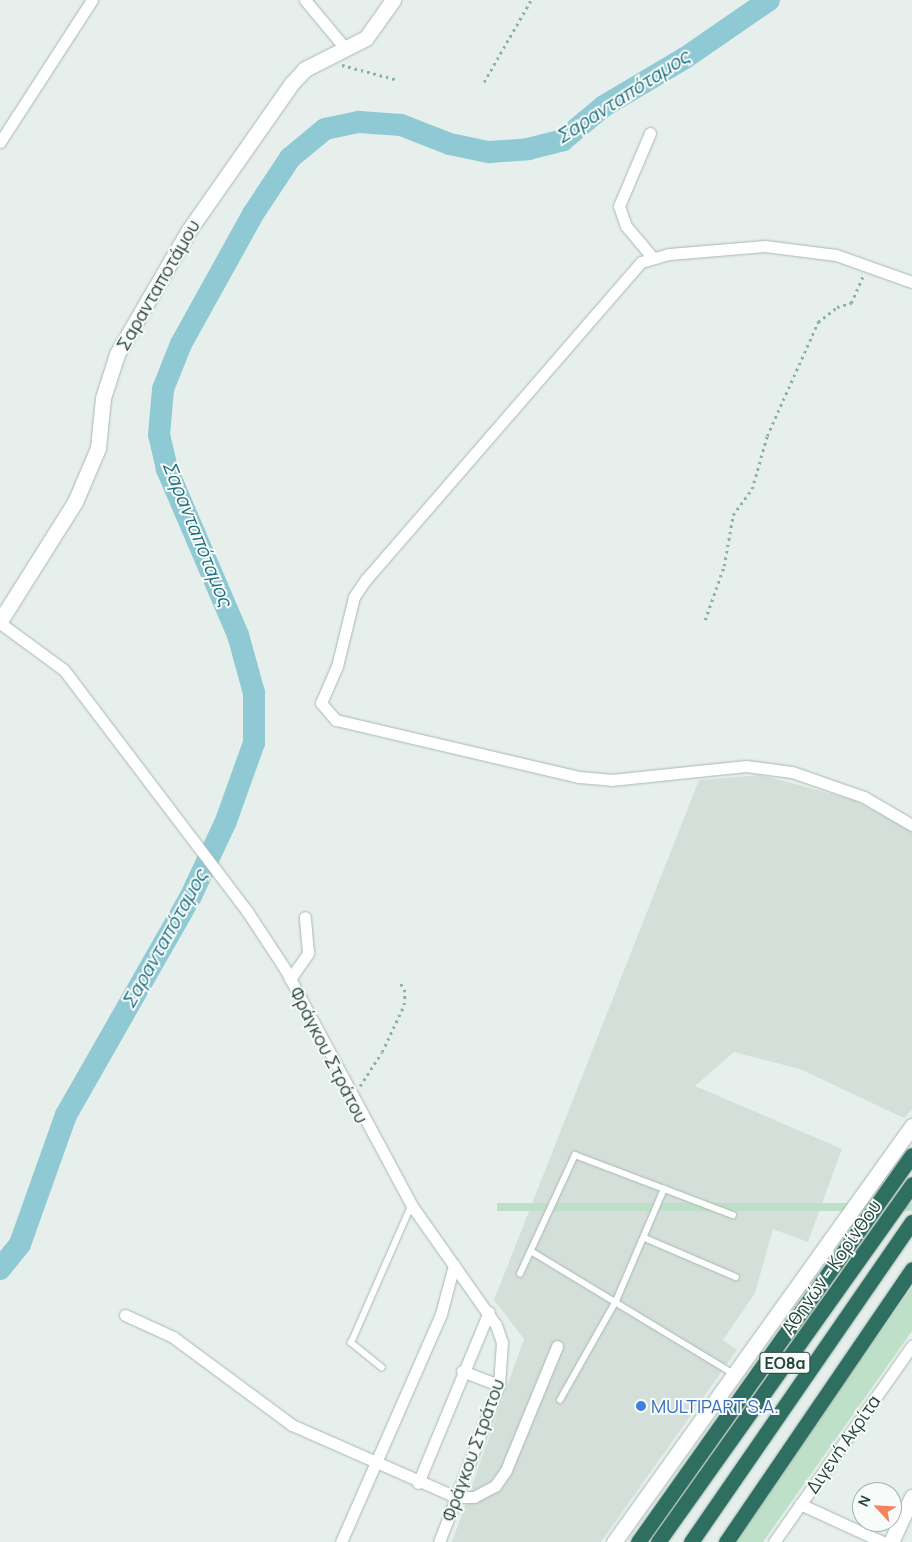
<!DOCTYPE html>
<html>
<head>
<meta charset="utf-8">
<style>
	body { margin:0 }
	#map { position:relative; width:912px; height:1542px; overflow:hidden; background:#e6efeb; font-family:Manrope,sans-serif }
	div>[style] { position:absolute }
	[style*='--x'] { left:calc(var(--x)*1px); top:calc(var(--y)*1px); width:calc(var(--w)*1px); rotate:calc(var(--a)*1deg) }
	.built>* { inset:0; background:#d4dfda }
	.green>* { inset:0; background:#bfe0c8; transform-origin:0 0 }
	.river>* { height:22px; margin:-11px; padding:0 11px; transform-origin:11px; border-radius:11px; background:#8ec9d4 }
	.path>* { height:2.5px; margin-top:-1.25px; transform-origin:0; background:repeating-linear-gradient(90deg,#86b3a5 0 2.5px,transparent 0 6.5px) }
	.roads { filter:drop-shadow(0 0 1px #a8b8b2) drop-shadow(0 0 1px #a8b8b2) }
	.lane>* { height:5.5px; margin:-2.75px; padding:0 2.75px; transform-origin:2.75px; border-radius:2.75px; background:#fff }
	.street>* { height:11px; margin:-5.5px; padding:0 5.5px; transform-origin:5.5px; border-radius:5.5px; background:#fff }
	.secondary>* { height:15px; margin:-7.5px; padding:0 7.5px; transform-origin:7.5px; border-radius:7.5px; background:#fff }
	.highway>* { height:15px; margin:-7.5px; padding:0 7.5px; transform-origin:7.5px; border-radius:7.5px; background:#2f6f62 }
	.dots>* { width:14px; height:14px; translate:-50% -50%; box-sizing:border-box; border:2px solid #f7fbf9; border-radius:50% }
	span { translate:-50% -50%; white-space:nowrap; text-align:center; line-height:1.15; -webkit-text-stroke:4px #f7fbf9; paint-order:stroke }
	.shield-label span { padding:1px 4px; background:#f7fbf9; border:1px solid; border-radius:4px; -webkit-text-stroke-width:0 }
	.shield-label { font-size:16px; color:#24423a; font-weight:700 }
	.street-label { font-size:18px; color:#24423a }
	.shop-label { font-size:18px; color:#366cbe }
	.left { translate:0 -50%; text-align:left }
	.water-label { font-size:19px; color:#1c6f80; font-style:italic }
	.north { position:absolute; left:852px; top:1482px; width:50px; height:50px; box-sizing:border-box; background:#f7fbf9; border:1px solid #a3b1ad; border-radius:50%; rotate:295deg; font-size:14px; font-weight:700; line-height:20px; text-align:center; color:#24423a }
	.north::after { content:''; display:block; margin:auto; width:18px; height:22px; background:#f4845f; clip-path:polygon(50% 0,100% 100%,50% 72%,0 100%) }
</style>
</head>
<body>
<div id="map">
	<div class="built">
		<div style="clip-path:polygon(761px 775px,854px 800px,912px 831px,912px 1109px,904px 1118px,800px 1069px,734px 1052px,695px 1086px,842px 1149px,808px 1242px,773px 1229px,755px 1293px,723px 1340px,737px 1350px,601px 1542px,452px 1542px,524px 1339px,494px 1300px,699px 780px)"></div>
	</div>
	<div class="green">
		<div style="left:912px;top:1203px;width:8px;height:415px;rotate:90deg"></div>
		<div style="clip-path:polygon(912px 1287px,912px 1331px,763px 1542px,733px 1542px)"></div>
	</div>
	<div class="river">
		<div style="--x:0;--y:1269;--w:32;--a:-51"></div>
		<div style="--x:20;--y:1244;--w:137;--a:-70.4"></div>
		<div style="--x:66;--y:1115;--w:250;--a:-60.3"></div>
		<div style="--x:190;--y:898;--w:85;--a:-64.9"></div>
		<div style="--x:226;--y:821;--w:83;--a:-70.3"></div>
		<div style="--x:254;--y:743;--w:50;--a:-90"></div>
		<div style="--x:254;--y:693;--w:60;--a:-105.4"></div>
		<div style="--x:238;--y:635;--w:181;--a:-113.2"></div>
		<div style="--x:167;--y:469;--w:35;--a:-103"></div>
		<div style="--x:159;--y:435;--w:46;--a:-85"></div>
		<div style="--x:163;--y:389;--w:48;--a:-68.2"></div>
		<div style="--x:181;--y:344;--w:149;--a:-61"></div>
		<div style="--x:253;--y:214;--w:67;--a:-56.5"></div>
		<div style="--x:290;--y:158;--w:45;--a:-39.6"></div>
		<div style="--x:325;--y:129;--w:35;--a:-12"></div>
		<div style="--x:359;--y:122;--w:42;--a:4.1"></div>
		<div style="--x:401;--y:125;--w:53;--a:21.2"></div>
		<div style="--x:450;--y:144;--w:40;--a:12"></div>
		<div style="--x:489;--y:152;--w:39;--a:-4"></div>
		<div style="--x:528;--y:149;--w:36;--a:-14"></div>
		<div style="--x:563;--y:140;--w:53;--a:-39.7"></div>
		<div style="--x:604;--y:106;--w:94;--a:-30.7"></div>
		<div style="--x:685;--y:58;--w:102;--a:-34.6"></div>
	</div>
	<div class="path">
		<div style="--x:342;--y:65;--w:58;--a:15"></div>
		<div style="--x:484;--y:82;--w:95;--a:-60.2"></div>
		<div style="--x:705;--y:620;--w:57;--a:-70.6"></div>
		<div style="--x:724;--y:566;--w:52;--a:-80"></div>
		<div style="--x:733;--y:515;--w:32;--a:-54"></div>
		<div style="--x:752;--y:489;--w:55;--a:-74.2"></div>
		<div style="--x:767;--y:436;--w:125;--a:-65.9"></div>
		<div style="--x:818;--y:322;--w:24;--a:-38"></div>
		<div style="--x:837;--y:307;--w:15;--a:-16"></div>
		<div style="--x:851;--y:303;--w:30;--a:-66"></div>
		<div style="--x:360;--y:1086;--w:40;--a:-57.1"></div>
		<div style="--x:382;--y:1052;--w:52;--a:-64.9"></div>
		<div style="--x:404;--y:1005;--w:13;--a:-86"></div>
		<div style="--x:405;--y:992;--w:13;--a:-119"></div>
	</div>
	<div class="roads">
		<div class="lane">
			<div style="--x:645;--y:1238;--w:99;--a:23.2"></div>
			<div style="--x:531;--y:1251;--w:237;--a:31.2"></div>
			<div style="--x:520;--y:1274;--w:131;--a:-65.2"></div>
			<div style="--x:575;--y:1155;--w:169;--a:20.8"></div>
			<div style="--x:382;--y:1368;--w:40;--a:-141"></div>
			<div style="--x:351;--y:1343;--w:150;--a:-66.3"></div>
			<div style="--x:560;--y:1400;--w:114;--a:-60.5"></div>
			<div style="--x:616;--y:1301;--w:122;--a:-66.8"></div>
		</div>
		<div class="street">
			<div style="--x:305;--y:0;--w:62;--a:50.2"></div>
			<div style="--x:650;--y:133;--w:79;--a:113"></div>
			<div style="--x:619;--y:206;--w:21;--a:71"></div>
			<div style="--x:626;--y:226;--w:40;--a:50"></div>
			<div style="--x:0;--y:142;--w:169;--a:-57.1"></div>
			<div style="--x:912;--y:282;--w:81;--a:-160.4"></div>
			<div style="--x:836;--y:255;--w:72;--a:-172.8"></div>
			<div style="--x:765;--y:246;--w:96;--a:175.2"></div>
			<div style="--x:669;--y:254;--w:29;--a:164"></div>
			<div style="--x:641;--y:262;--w:420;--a:130.9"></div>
			<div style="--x:366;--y:579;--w:22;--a:124"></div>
			<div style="--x:354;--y:597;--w:71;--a:103.8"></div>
			<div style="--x:337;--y:666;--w:40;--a:113.4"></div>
			<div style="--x:321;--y:703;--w:23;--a:49"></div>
			<div style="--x:336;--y:720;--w:250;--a:13.2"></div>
			<div style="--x:579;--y:777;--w:32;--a:5"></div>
			<div style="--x:611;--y:780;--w:136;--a:-5.9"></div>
			<div style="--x:746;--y:766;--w:46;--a:7.4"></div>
			<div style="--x:792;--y:772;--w:76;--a:19.1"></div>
			<div style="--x:864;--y:797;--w:56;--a:30.3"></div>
			<div style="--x:0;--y:623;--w:79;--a:36.3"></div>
			<div style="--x:64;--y:670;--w:303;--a:52.8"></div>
			<div style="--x:247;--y:911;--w:69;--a:56.8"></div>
			<div style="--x:285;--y:969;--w:269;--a:61.8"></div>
			<div style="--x:412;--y:1206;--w:146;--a:54.8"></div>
			<div style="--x:496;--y:1325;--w:18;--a:71"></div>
			<div style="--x:502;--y:1342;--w:43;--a:94"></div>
			<div style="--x:499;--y:1385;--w:168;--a:110.9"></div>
			<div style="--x:290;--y:979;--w:32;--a:-55"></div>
			<div style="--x:308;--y:953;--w:36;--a:-95"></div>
			<div style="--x:125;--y:1315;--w:53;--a:24.6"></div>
			<div style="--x:173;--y:1337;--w:148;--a:36.5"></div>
			<div style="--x:292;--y:1425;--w:179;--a:23.7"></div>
			<div style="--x:456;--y:1497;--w:18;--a:0"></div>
			<div style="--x:474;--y:1497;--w:24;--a:-28"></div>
			<div style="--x:495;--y:1486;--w:19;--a:-55"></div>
			<div style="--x:506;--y:1470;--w:134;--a:-67.6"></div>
			<div style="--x:462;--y:1371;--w:40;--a:21"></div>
			<div style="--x:418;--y:1483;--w:185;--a:-67.5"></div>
			<div style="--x:800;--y:1504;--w:91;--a:24.6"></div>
			<div style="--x:341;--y:1542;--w:249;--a:-66.3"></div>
			<div style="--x:441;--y:1314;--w:51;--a:-75.1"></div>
			<div style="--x:774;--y:1542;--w:240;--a:-54.9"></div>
		</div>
		<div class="secondary">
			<div style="--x:0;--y:621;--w:141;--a:-57.8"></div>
			<div style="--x:75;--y:502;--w:59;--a:-66.9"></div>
			<div style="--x:98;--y:448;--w:50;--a:-84.3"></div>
			<div style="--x:103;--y:398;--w:46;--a:-72.3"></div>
			<div style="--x:117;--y:354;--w:143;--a:-59.9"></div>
			<div style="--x:189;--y:230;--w:179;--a:-55"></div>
			<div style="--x:292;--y:83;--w:19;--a:-47"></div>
			<div style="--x:305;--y:69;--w:68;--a:-26.9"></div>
			<div style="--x:366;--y:38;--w:47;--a:-54.6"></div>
			<div style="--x:614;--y:1542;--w:512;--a:-54.38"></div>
			<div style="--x:891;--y:1542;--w:50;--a:-65"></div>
		</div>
		<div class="highway">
			<div style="--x:638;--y:1542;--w:474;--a:-54.7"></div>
			<div style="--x:658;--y:1542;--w:439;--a:-54.6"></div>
			<div style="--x:691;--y:1542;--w:389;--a:-55.4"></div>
			<div style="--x:726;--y:1542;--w:330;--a:-55.7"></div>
		</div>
	</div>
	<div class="dots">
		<div style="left:641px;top:1406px;background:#3f7fe0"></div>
	</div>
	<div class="shield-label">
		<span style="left:785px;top:1363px">ΕΟ8α</span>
	</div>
	<div class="street-label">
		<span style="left:158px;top:285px;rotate:-60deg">Σαρανταποτάμου</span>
		<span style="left:329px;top:1055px;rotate:63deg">Φράγκου Στράτου</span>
		<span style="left:831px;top:1267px;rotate:-55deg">Αθηνών - Κορίνθου</span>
		<span style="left:843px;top:1444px;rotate:-55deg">Διγενή Ακρίτα</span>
		<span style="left:473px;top:1450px;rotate:-70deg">Φράγκου Στράτου</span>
	</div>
	<div class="shop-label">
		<span class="left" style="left:651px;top:1406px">MULTIPART S.A.</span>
	</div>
	<div class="water-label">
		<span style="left:623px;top:97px;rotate:-33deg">Σαρανταπόταμος</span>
		<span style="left:197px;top:534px;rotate:68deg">Σαρανταπόταμος</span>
		<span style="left:165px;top:939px;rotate:-61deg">Σαρανταπόταμος</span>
	</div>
	<div class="north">N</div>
</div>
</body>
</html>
